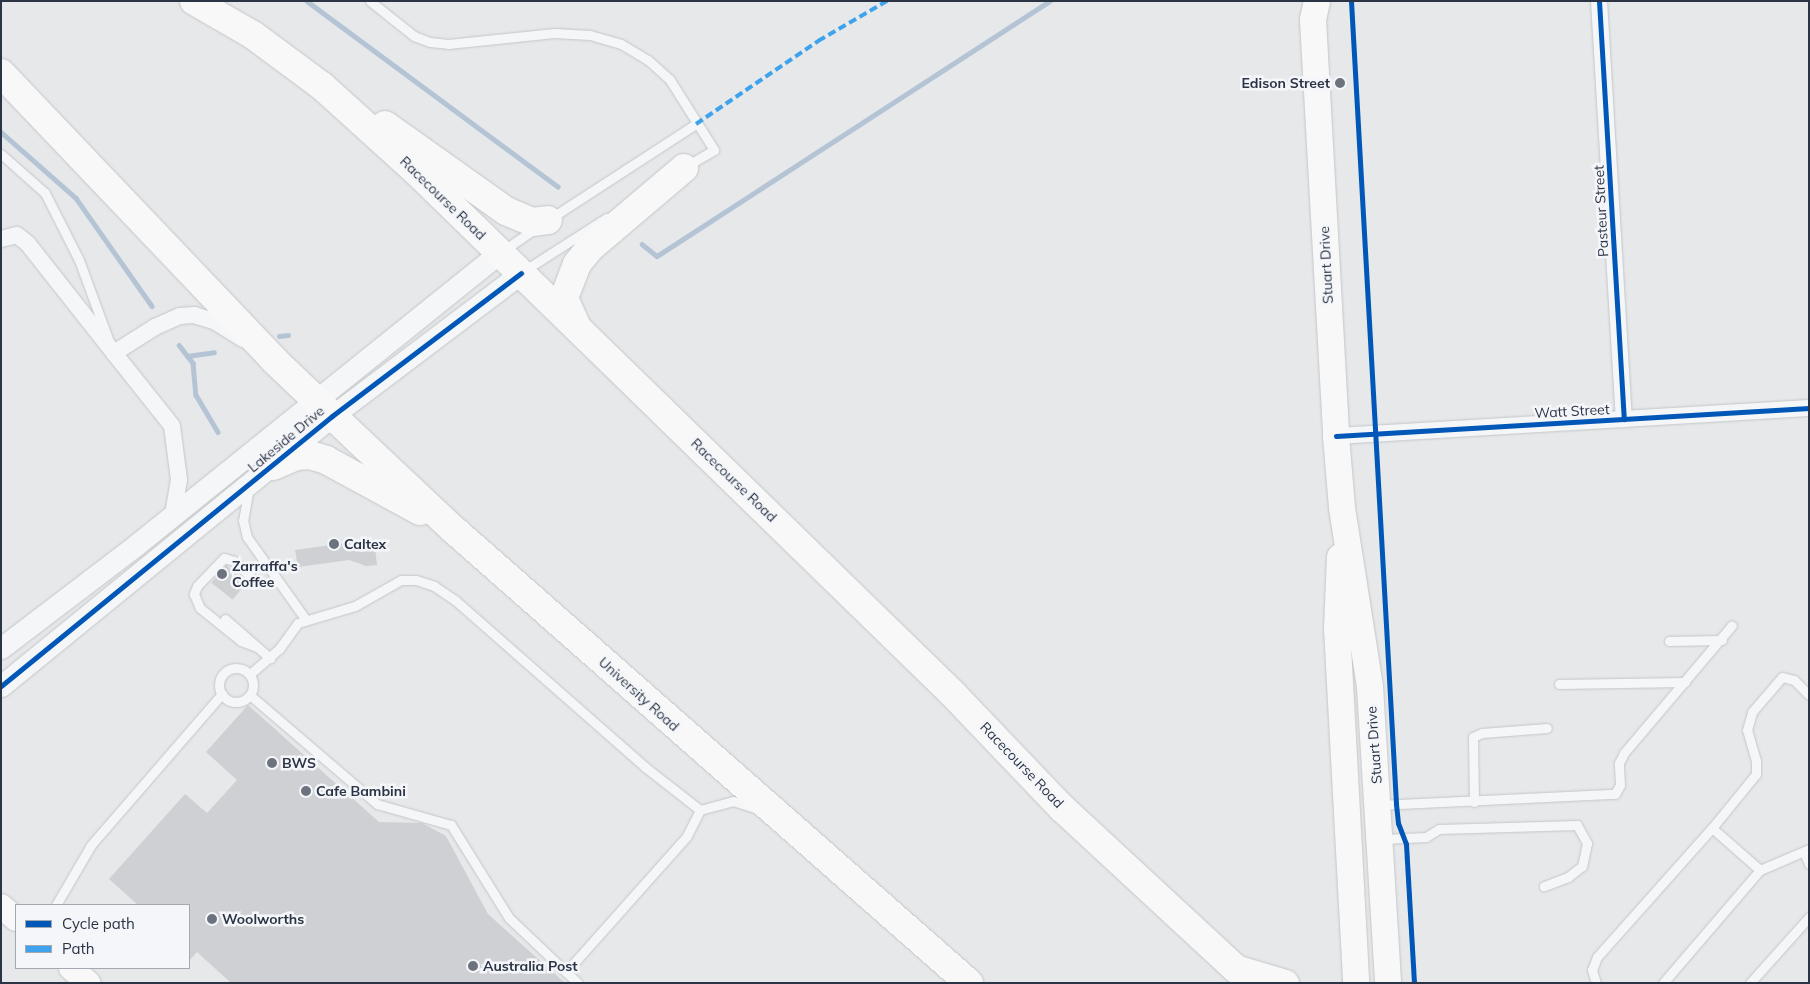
<!DOCTYPE html>
<html>
<head>
<meta charset="utf-8">
<style>
	body { margin:0 }
	#map { position:relative; width:1810px; height:984px; overflow:hidden; background:#e6e8ea; font-family:Mulish,sans-serif }
	div>[style] { position:absolute }
	[style*='--x'] { left:calc(var(--x)*1px); top:calc(var(--y)*1px); width:calc(var(--w)*1px); rotate:calc(var(--a)*1deg) }
	.stream>* { height:4.5px; margin:-2.25px; padding:0 2.25px; transform-origin:2.25px; border-radius:2.25px; background:#b4c4d5 }
	.building>* { inset:0; background:#ced0d3; transform-origin:0 0 }
	.roads { filter:drop-shadow(0 0 1px #c4c6c8) drop-shadow(0 0 1px #c4c6c8) }
	.service>* { height:9px; margin:-4.5px; padding:0 4.5px; transform-origin:4.5px; border-radius:4.5px; background:#f5f6f7 }
	.service>.ring { margin:-4.5px; padding:0; box-sizing:content-box; background:none; border:9px solid #f5f6f7; border-radius:50% }
	.minor>* { height:16px; margin:-8px; padding:0 8px; transform-origin:8px; border-radius:8px; background:#f5f6f7 }
	.tertiary>* { height:21px; margin:-10.5px; padding:0 10.5px; transform-origin:10.5px; border-radius:10.5px; background:#f5f6f7 }
	.secondary>* { height:24px; margin:-12px; padding:0 12px; transform-origin:12px; border-radius:12px; background:#f8f8f8 }
	.primary>* { height:26px; margin:-13px; padding:0 13px; transform-origin:13px; border-radius:13px; background:#f8f8f8 }
	.trunk>* { height:28px; margin:-14px; padding:0 14px; transform-origin:14px; border-radius:14px; background:#f8f8f8 }
	.quiet>* { height:4px; margin-top:-2px; transform-origin:0; background:repeating-linear-gradient(90deg,#3ea3ec 0 8px,transparent 0 12px) }
	.cycleway>* { height:5px; margin:-2.5px; padding:0 2.5px; transform-origin:2.5px; border-radius:2.5px; background:#0057b8 }
	.dots>* { width:14px; height:14px; translate:-50% -50%; box-sizing:border-box; border:2px solid #f4f6f9; border-radius:50% }
	span { translate:-50% -50%; white-space:nowrap; text-align:center; line-height:1.15; -webkit-text-stroke:5px #f4f6f9; paint-order:stroke }
	.poi-label { font-size:14px; color:#2b3445; font-weight:700 }
	.right { translate:-100% -50%; text-align:right }
	.left { translate:0 -50%; text-align:left }
	.street-label { font-size:14px; color:#2b3445 }
	.frame { position:absolute; inset:0; border:2px solid #2b3445; pointer-events:none }
	.legend { position:absolute; left:15px; top:904px; width:175px; height:65px; box-sizing:border-box; background:#f4f6f9; border:1px solid #a4a8b1; margin:0; padding:6px 9px; list-style:none; font-size:15px; color:#2b3445 }
	.legend li { display:flex; align-items:center; gap:10px; height:25px }
	.legend b { width:25px; border:1px solid #a4a8b1 }
</style>
</head>
<body>
<div id="map">
	<div class="stream">
		<div style="--x:307;--y:1;--w:312;--a:36.5"></div>
		<div style="--x:1;--y:132;--w:100;--a:41.3"></div>
		<div style="--x:76;--y:198;--w:132;--a:54.9"></div>
		<div style="--x:642;--y:244;--w:19;--a:39"></div>
		<div style="--x:657;--y:256;--w:468;--a:-33"></div>
		<div style="--x:279;--y:336;--w:9;--a:-6"></div>
		<div style="--x:179;--y:345;--w:23;--a:52"></div>
		<div style="--x:193;--y:363;--w:32;--a:85"></div>
		<div style="--x:196;--y:395;--w:43;--a:59.3"></div>
		<div style="--x:187;--y:356;--w:27;--a:-8"></div>
	</div>
	<div class="building">
		<div style="clip-path:polygon(374px 539px,377px 565px,366px 566px,349px 560px,298px 567px,295px 550px)"></div>
		<div style="left:226px;top:565px;width:27px;height:23px;rotate:39deg"></div>
		<div style="clip-path:polygon(248px 705px,379px 822px,422px 823px,446px 836px,488px 914px,565px 983px,231px 983px,197px 952px,189px 961px,189px 905px,138px 905px,109px 879px,185px 794px,207px 813px,237px 780px,206px 752px)"></div>
	</div>
	<div class="roads">
		<div class="service">
			<div style="--x:370;--y:1;--w:56;--a:38.5"></div>
			<div style="--x:414;--y:36;--w:17;--a:21"></div>
			<div style="--x:430;--y:42;--w:18;--a:6"></div>
			<div style="--x:448;--y:44;--w:107;--a:-5.9"></div>
			<div style="--x:554;--y:33;--w:36;--a:3"></div>
			<div style="--x:590;--y:35;--w:32;--a:16"></div>
			<div style="--x:621;--y:44;--w:31;--a:31"></div>
			<div style="--x:648;--y:60;--w:30;--a:42"></div>
			<div style="--x:670;--y:80;--w:83;--a:57.8"></div>
			<div style="--x:714;--y:150;--w:32;--a:150"></div>
			<div style="--x:1;--y:154;--w:59;--a:41.6"></div>
			<div style="--x:45;--y:193;--w:75;--a:63.1"></div>
			<div style="--x:79;--y:260;--w:84;--a:69.8"></div>
			<div style="--x:551;--y:218;--w:173;--a:-33"></div>
			<div style="--x:501;--y:252;--w:42;--a:-34.4"></div>
			<div style="--x:522;--y:272;--w:100;--a:-32.7"></div>
			<div style="--x:249;--y:487;--w:34;--a:100"></div>
			<div style="--x:243;--y:520;--w:17;--a:77"></div>
			<div style="--x:247;--y:537;--w:102;--a:54.6"></div>
			<div style="--x:257;--y:583;--w:32;--a:-136"></div>
			<div style="--x:234;--y:561;--w:10;--a:-163"></div>
			<div style="--x:224;--y:558;--w:39;--a:134"></div>
			<div style="--x:197;--y:586;--w:9;--a:111"></div>
			<div style="--x:194;--y:594;--w:15;--a:67"></div>
			<div style="--x:200;--y:608;--w:53;--a:38.8"></div>
			<div style="--x:241;--y:641;--w:17;--a:21"></div>
			<div style="--x:225;--y:619;--w:60;--a:40.9"></div>
			<div style="--x:1669;--y:641;--w:53;--a:-1.1"></div>
			<div class="ring" style="left:219px;top:668px;width:25px;height:25px"></div>
			<div style="--x:250;--y:674;--w:38;--a:-41"></div>
			<div style="--x:279;--y:649;--w:32;--a:-54"></div>
			<div style="--x:298;--y:623;--w:59;--a:-16.6"></div>
			<div style="--x:355;--y:606;--w:53;--a:-29.5"></div>
			<div style="--x:401;--y:580;--w:15;--a:0"></div>
			<div style="--x:416;--y:580;--w:19;--a:18"></div>
			<div style="--x:434;--y:586;--w:25;--a:34"></div>
			<div style="--x:455;--y:600;--w:253;--a:41.3"></div>
			<div style="--x:645;--y:767;--w:70;--a:38"></div>
			<div style="--x:700;--y:810;--w:29;--a:117"></div>
			<div style="--x:687;--y:836;--w:182;--a:131.7"></div>
			<div style="--x:566;--y:972;--w:79;--a:-136.5"></div>
			<div style="--x:509;--y:918;--w:110;--a:-121.9"></div>
			<div style="--x:451;--y:825;--w:77;--a:-164.2"></div>
			<div style="--x:377;--y:804;--w:167;--a:-139.4"></div>
			<div style="--x:1559;--y:684;--w:126;--a:-0.9"></div>
			<div style="--x:1474;--y:802;--w:65;--a:-90.9"></div>
			<div style="--x:1473;--y:737;--w:10;--a:-24"></div>
			<div style="--x:1482;--y:733;--w:65;--a:-4.4"></div>
			<div style="--x:1378;--y:805;--w:237;--a:-2.7"></div>
			<div style="--x:1615;--y:794;--w:10;--a:-61"></div>
			<div style="--x:1620;--y:785;--w:22;--a:-93"></div>
			<div style="--x:1619;--y:763;--w:11;--a:-63"></div>
			<div style="--x:1624;--y:753;--w:167;--a:-49.8"></div>
			<div style="--x:700;--y:810;--w:34;--a:-15"></div>
			<div style="--x:733;--y:801;--w:22;--a:18"></div>
			<div style="--x:1383;--y:839;--w:43;--a:-2.7"></div>
			<div style="--x:1426;--y:837;--w:15;--a:-32"></div>
			<div style="--x:1439;--y:829;--w:138;--a:-1.7"></div>
			<div style="--x:1577;--y:825;--w:21;--a:61"></div>
			<div style="--x:1587;--y:843;--w:24;--a:102"></div>
			<div style="--x:1582;--y:866;--w:18;--a:142"></div>
			<div style="--x:1568;--y:877;--w:26;--a:159"></div>
			<div style="--x:1804;--y:852;--w:13;--a:67"></div>
			<div style="--x:1760;--y:870;--w:64;--a:-138.8"></div>
			<div style="--x:1712;--y:828;--w:70;--a:-50.8"></div>
			<div style="--x:1756;--y:774;--w:13;--a:-90"></div>
			<div style="--x:1756;--y:761;--w:32;--a:-106"></div>
			<div style="--x:1747;--y:730;--w:19;--a:-74"></div>
			<div style="--x:1752;--y:712;--w:46;--a:-49.4"></div>
			<div style="--x:1782;--y:677;--w:12;--a:14"></div>
			<div style="--x:1794;--y:680;--w:21;--a:45"></div>
			<div style="--x:56;--y:905;--w:69;--a:-59.7"></div>
			<div style="--x:91;--y:845;--w:200;--a:-49.1"></div>
			<div style="--x:566;--y:972;--w:16;--a:43"></div>
			<div style="--x:1596;--y:983;--w:14;--a:-107"></div>
			<div style="--x:1592;--y:970;--w:14;--a:-69"></div>
			<div style="--x:1597;--y:957;--w:173;--a:-48.3"></div>
			<div style="--x:1663;--y:983;--w:149;--a:-49.4"></div>
			<div style="--x:1760;--y:870;--w:53;--a:-23.2"></div>
			<div style="--x:1750;--y:983;--w:89;--a:-48.2"></div>
		</div>
		<div class="minor">
			<div style="--x:1599;--y:1;--w:419;--a:86.6"></div>
			<div style="--x:1;--y:239;--w:16;--a:-14"></div>
			<div style="--x:17;--y:235;--w:14;--a:39"></div>
			<div style="--x:28;--y:244;--w:139;--a:51.7"></div>
			<div style="--x:114;--y:353;--w:49;--a:-32.4"></div>
			<div style="--x:155;--y:327;--w:27;--a:-24"></div>
			<div style="--x:180;--y:316;--w:14;--a:-4"></div>
			<div style="--x:194;--y:315;--w:21;--a:17"></div>
			<div style="--x:214;--y:321;--w:34;--a:32"></div>
			<div style="--x:114;--y:353;--w:93;--a:51.5"></div>
			<div style="--x:172;--y:426;--w:54;--a:82.6"></div>
			<div style="--x:179;--y:480;--w:36;--a:100"></div>
			<div style="--x:1336;--y:436;--w:474;--a:-3.4"></div>
		</div>
		<div class="tertiary">
			<div style="--x:1;--y:648;--w:170;--a:-37.3"></div>
			<div style="--x:136;--y:545;--w:466;--a:-38.8"></div>
			<div style="--x:1;--y:686;--w:427;--a:-39.2"></div>
			<div style="--x:332;--y:416;--w:237;--a:-37.1"></div>
		</div>
		<div class="secondary">
			<div style="--x:1;--y:906;--w:20;--a:41"></div>
			<div style="--x:71;--y:968;--w:23;--a:41"></div>
		</div>
		<div class="primary">
			<div style="--x:1317;--y:1;--w:19;--a:102"></div>
			<div style="--x:1313;--y:20;--w:417;--a:86.8"></div>
			<div style="--x:1336;--y:436;--w:72;--a:85.2"></div>
			<div style="--x:1342;--y:508;--w:181;--a:81.1"></div>
			<div style="--x:1370;--y:687;--w:297;--a:86.5"></div>
			<div style="--x:1340;--y:557;--w:71;--a:92.4"></div>
			<div style="--x:1337;--y:628;--w:356;--a:86.9"></div>
			<div style="--x:1235;--y:968;--w:53;--a:16.4"></div>
		</div>
		<div class="trunk">
			<div style="--x:194;--y:1;--w:68;--a:30"></div>
			<div style="--x:253;--y:35;--w:86;--a:36.5"></div>
			<div style="--x:322;--y:86;--w:130;--a:42.2"></div>
			<div style="--x:418;--y:173;--w:745;--a:44.24"></div>
			<div style="--x:952;--y:693;--w:159;--a:46.3"></div>
			<div style="--x:1062;--y:808;--w:236;--a:42.8"></div>
			<div style="--x:1235;--y:968;--w:25;--a:37"></div>
			<div style="--x:1;--y:73;--w:396;--a:46.4"></div>
			<div style="--x:274;--y:360;--w:116;--a:43.6"></div>
			<div style="--x:358;--y:440;--w:132;--a:43.2"></div>
			<div style="--x:454;--y:530;--w:686;--a:41.34"></div>
			<div style="--x:385;--y:125;--w:148;--a:35.4"></div>
			<div style="--x:506;--y:211;--w:28;--a:23"></div>
			<div style="--x:532;--y:222;--w:16;--a:-7"></div>
			<div style="--x:576;--y:325;--w:30;--a:-114"></div>
			<div style="--x:564;--y:298;--w:36;--a:-69"></div>
			<div style="--x:577;--y:264;--w:22;--a:-51"></div>
			<div style="--x:591;--y:247;--w:122;--a:-40.3"></div>
			<div style="--x:273;--y:466;--w:25;--a:-23"></div>
			<div style="--x:296;--y:456;--w:14;--a:-4"></div>
			<div style="--x:310;--y:455;--w:17;--a:17"></div>
			<div style="--x:326;--y:460;--w:107;--a:28.5"></div>
		</div>
	</div>
	<div class="quiet">
		<div style="--x:696;--y:124;--w:148;--a:-34.2"></div>
		<div style="--x:818;--y:41;--w:80;--a:-30.1"></div>
	</div>
	<div class="cycleway">
		<div style="--x:1351;--y:1;--w:804;--a:86.79"></div>
		<div style="--x:1396;--y:804;--w:19;--a:84"></div>
		<div style="--x:1398;--y:823;--w:22;--a:69"></div>
		<div style="--x:1406;--y:844;--w:139;--a:86.7"></div>
		<div style="--x:1599;--y:1;--w:419;--a:86.6"></div>
		<div style="--x:1336;--y:436;--w:474;--a:-3.4"></div>
		<div style="--x:1;--y:686;--w:427;--a:-39.2"></div>
		<div style="--x:332;--y:416;--w:237;--a:-37.1"></div>
	</div>
	<div class="dots">
		<div style="left:1340px;top:83px;background:#6c737f"></div>
		<div style="left:334px;top:544px;background:#6c737f"></div>
		<div style="left:222px;top:574px;background:#6c737f"></div>
		<div style="left:272px;top:763px;background:#6c737f"></div>
		<div style="left:306px;top:791px;background:#6c737f"></div>
		<div style="left:212px;top:919px;background:#6c737f"></div>
		<div style="left:473px;top:966px;background:#6c737f"></div>
	</div>
	<div class="poi-label">
		<span class="right" style="left:1330px;top:83px">Edison Street</span>
		<span class="left" style="left:344px;top:544px">Caltex</span>
		<span class="left" style="left:232px;top:574px">Zarraffa's<br>Coffee</span>
		<span class="left" style="left:282px;top:763px">BWS</span>
		<span class="left" style="left:316px;top:791px">Cafe Bambini</span>
		<span class="left" style="left:222px;top:919px">Woolworths</span>
		<span class="left" style="left:483px;top:966px">Australia Post</span>
	</div>
	<div class="street-label">
		<span style="left:443px;top:198px;rotate:44deg">Racecourse Road</span>
		<span style="left:1601px;top:211px;rotate:-93deg">Pasteur Street</span>
		<span style="left:1326px;top:265px;rotate:-93deg">Stuart Drive</span>
		<span style="left:1572px;top:411px;rotate:-3deg">Watt Street</span>
		<span style="left:286px;top:439px;rotate:-40deg">Lakeside Drive</span>
		<span style="left:734px;top:480px;rotate:44deg">Racecourse Road</span>
		<span style="left:639px;top:694px;rotate:42deg">University Road</span>
		<span style="left:1374px;top:745px;rotate:-94deg">Stuart Drive</span>
		<span style="left:1022px;top:765px;rotate:46deg">Racecourse Road</span>
	</div>
	<div class="frame"></div>
	<ul class="legend">
	<li><b style="height:6px;background:#0057b8"></b>Cycle path</li>
	<li><b style="height:6px;background:#3ea3ec"></b>Path</li>
	</ul>
</div>
</body>
</html>
